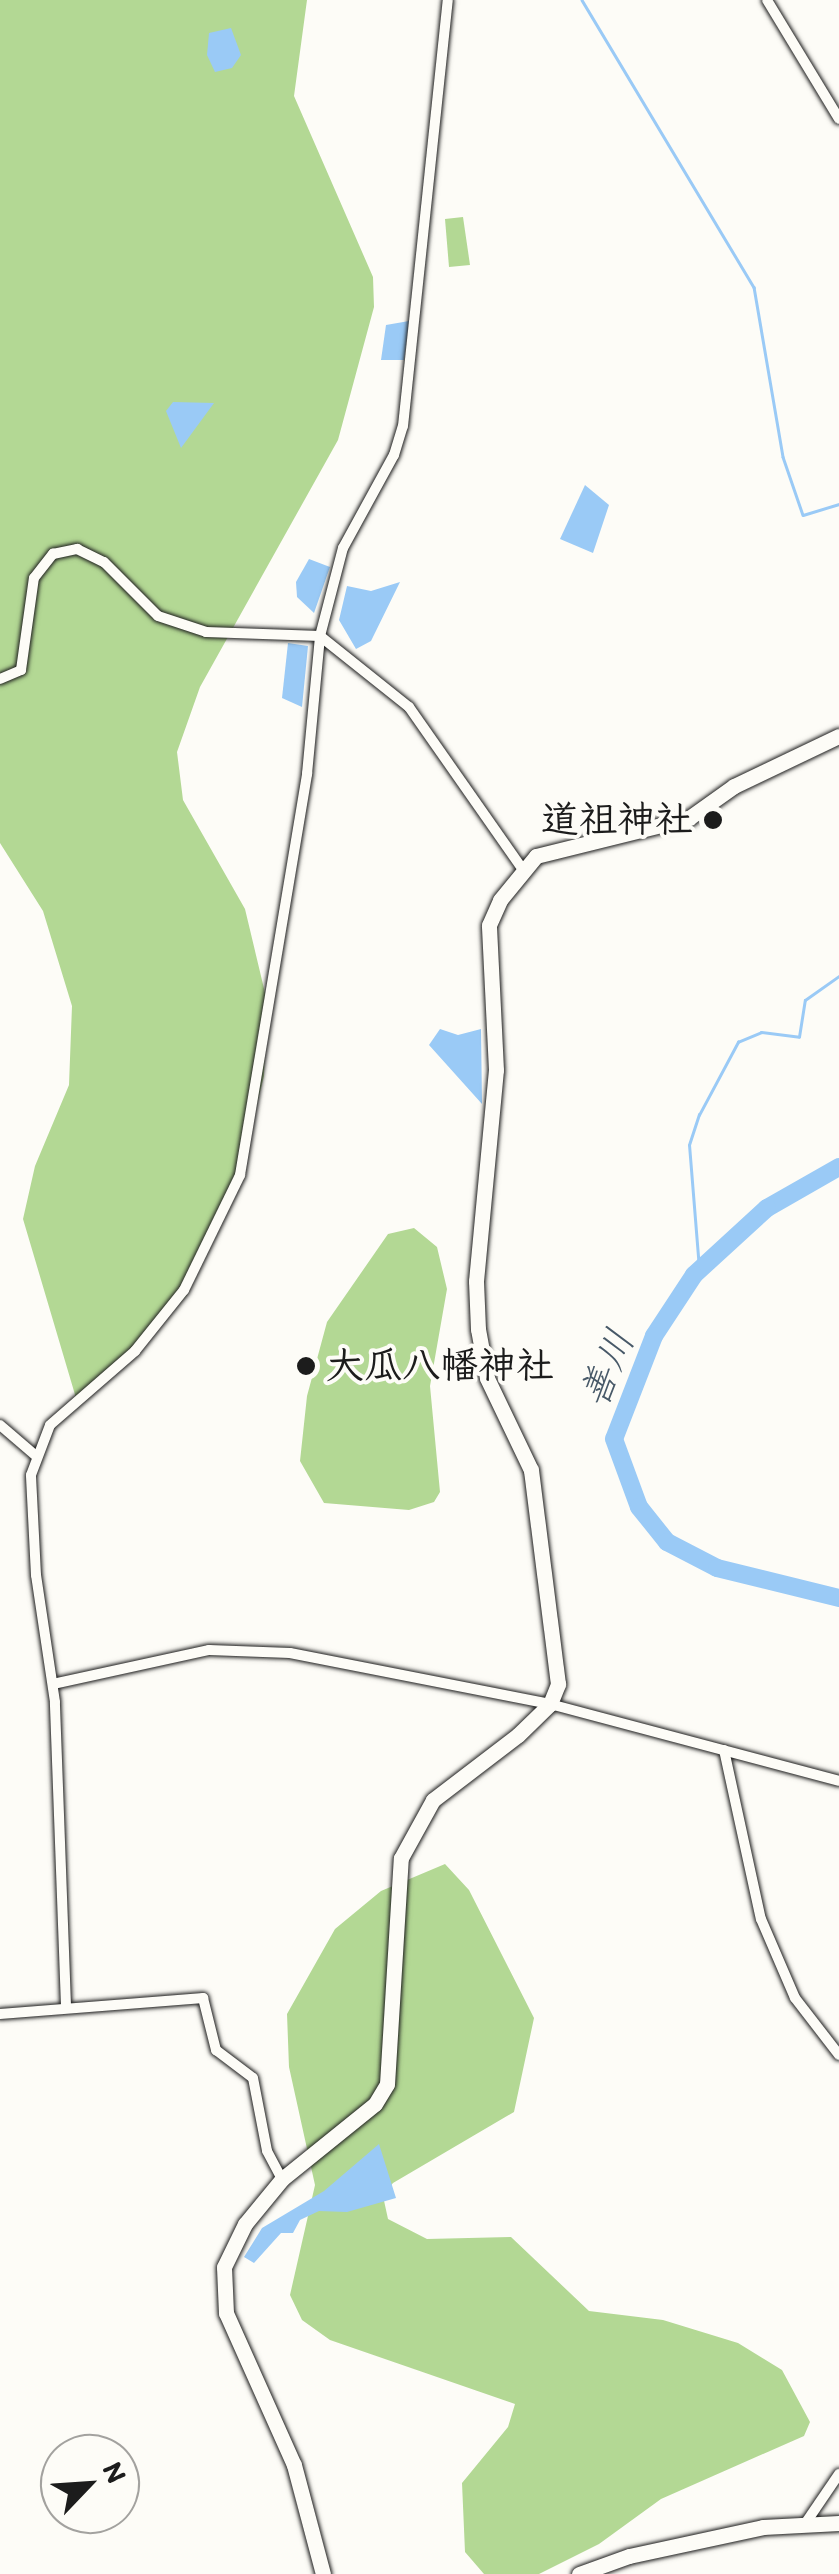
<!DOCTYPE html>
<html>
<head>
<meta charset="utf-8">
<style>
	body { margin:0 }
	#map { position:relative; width:839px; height:2574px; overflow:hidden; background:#fdfcf7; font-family:Itim,"Klee One",sans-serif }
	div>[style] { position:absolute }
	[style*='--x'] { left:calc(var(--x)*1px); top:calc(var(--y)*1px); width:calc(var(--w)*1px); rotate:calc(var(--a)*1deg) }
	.green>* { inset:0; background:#b3d894 }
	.water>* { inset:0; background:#9acaf6 }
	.stream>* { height:2.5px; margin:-1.25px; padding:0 1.25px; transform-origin:1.25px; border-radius:1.25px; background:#9acaf6 }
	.river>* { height:18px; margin:-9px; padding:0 9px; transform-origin:9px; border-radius:9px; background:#9acaf6 }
	.roads { filter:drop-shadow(0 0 2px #1c1c1c) drop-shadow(0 0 2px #1c1c1c) }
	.street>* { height:10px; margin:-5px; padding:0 5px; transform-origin:5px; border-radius:5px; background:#fdfcf7 }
	.secondary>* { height:15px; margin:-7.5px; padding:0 7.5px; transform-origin:7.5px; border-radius:7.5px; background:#fdfcf7 }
	.dots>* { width:28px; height:28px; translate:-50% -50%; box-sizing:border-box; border:5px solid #fdfcf7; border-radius:50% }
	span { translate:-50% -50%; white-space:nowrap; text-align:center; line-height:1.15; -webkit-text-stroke:8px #fdfcf7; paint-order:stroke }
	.poi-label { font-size:38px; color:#1c1c1c; font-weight:700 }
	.right { translate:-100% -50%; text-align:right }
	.left { translate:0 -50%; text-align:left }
	.water-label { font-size:40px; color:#485968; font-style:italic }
	.north { position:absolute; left:40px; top:2434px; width:100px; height:100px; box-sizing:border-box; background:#fdfcf7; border:2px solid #a3a29f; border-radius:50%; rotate:65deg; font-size:28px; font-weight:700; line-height:40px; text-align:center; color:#1c1c1c }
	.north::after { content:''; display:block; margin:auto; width:35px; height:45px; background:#1c1c1c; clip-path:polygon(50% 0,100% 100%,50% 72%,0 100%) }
</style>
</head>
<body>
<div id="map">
	<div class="green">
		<div style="clip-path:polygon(0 0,307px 0,294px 96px,373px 277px,374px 307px,338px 440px,200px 687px,177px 752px,183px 800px,245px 909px,266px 997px,264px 1076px,232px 1202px,187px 1295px,132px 1357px,76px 1398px,23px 1219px,35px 1166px,69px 1085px,72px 1006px,43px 911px,0 843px)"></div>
		<div style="clip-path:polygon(463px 217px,470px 265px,449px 267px,445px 219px)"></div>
		<div style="clip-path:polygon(414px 1228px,437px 1247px,447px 1289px,430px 1386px,440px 1492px,434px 1502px,409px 1510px,324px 1503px,300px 1461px,307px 1396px,327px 1322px,388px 1234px)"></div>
		<div style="clip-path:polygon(445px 1864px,469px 1890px,534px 2018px,514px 2112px,393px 2183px,383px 2196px,388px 2219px,427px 2239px,511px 2237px,589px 2311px,663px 2320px,738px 2343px,782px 2370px,810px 2422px,804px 2436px,661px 2499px,599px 2544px,539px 2574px,484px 2574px,465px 2552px,462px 2483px,508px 2427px,515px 2404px,330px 2340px,302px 2320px,290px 2295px,315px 2185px,289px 2067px,287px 2014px,335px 1929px,381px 1891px)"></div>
	</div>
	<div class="water">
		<div style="clip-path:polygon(231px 28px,241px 55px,232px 68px,215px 72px,207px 55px,209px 33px)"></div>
		<div style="clip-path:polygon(409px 321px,404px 360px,381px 360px,386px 325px)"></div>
		<div style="clip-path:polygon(173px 402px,214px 403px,181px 448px,166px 411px)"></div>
		<div style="clip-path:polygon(585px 485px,609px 505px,593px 553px,560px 539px)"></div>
		<div style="clip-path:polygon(309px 559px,330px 567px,314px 613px,297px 597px,296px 582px)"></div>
		<div style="clip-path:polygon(400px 582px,371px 641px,356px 649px,339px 620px,347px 586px,371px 591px)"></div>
		<div style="clip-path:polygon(288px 643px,308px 646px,302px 707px,282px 698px)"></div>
		<div style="clip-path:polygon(440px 1029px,458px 1035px,481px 1029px,482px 1104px,429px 1045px)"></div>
		<div style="clip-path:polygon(379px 2144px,396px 2198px,347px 2212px,319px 2211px,300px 2220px,293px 2233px,281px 2233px,254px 2263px,244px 2257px,262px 2228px,324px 2191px)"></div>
	</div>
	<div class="stream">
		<div style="--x:582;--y:0;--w:335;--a:59.1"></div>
		<div style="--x:754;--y:287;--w:172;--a:80.3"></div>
		<div style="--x:783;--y:457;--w:61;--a:71"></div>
		<div style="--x:803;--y:515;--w:38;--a:-17"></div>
		<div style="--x:699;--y:1269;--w:124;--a:-94.6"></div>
		<div style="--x:689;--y:1145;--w:32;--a:-72"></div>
		<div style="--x:699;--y:1115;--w:83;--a:-61.9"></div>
		<div style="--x:738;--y:1042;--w:25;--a:-23"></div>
		<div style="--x:761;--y:1032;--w:38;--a:7"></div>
		<div style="--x:799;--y:1037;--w:37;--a:-81"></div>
		<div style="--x:805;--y:1000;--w:42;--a:-35.2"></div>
	</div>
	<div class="river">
		<div style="--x:839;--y:1167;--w:83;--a:150.3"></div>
		<div style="--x:767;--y:1208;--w:99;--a:137.5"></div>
		<div style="--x:694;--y:1275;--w:73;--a:123.3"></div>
		<div style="--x:654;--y:1336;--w:110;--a:111.2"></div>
		<div style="--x:614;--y:1439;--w:72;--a:69.8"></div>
		<div style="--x:639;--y:1507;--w:45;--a:51.3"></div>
		<div style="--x:667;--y:1542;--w:56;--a:27.5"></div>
		<div style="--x:717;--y:1568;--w:126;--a:13.8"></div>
	</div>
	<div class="roads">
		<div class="street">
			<div style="--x:767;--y:0;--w:139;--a:58.8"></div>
			<div style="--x:0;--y:679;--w:23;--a:-23"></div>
			<div style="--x:21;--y:670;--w:93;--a:-82"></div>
			<div style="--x:34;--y:578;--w:31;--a:-52"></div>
			<div style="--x:53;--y:554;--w:25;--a:-12"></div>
			<div style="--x:77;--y:549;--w:30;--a:26"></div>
			<div style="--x:104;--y:562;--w:76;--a:45"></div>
			<div style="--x:158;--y:616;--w:51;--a:18.4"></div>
			<div style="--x:206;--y:632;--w:114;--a:2"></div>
			<div style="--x:320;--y:636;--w:114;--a:38.6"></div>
			<div style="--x:409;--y:707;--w:200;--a:55"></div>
			<div style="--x:0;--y:1425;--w:46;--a:40.6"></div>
			<div style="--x:53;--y:1684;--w:160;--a:-12.3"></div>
			<div style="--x:209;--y:1650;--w:81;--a:2.1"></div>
			<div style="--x:290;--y:1653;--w:265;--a:11.1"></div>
			<div style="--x:550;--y:1704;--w:299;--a:14.9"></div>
			<div style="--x:724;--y:1750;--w:173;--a:77.7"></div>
			<div style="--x:761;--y:1919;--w:86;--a:66.7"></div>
			<div style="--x:795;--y:1998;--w:72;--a:52.3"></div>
			<div style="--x:66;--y:2006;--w:304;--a:-92.1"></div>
			<div style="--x:55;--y:1702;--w:128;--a:-98.5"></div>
			<div style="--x:36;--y:1575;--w:100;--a:-92.9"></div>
			<div style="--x:31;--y:1475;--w:53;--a:-69.2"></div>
			<div style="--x:50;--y:1425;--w:113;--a:-41"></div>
			<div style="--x:135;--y:1351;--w:78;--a:-51.2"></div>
			<div style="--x:184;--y:1290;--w:128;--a:-64"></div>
			<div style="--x:240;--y:1175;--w:407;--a:-80.5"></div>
			<div style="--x:307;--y:774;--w:139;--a:-84.6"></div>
			<div style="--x:320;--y:636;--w:91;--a:-75.4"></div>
			<div style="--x:343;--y:548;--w:106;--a:-61.3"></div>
			<div style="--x:394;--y:455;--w:30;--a:-73"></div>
			<div style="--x:403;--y:426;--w:428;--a:-84"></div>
			<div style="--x:0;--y:2014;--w:204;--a:-4.5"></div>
			<div style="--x:203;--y:1998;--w:54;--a:76"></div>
			<div style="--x:216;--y:2050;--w:46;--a:37.1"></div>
			<div style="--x:253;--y:2078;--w:74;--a:79.1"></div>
			<div style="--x:267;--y:2151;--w:32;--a:62"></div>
			<div style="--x:807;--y:2521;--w:57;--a:-55.8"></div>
		</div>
		<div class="secondary">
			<div style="--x:323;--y:2574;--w:113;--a:-104.9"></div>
			<div style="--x:294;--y:2465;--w:167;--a:-114.1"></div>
			<div style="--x:226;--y:2313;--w:46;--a:-92.5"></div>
			<div style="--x:224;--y:2267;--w:48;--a:-64"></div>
			<div style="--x:245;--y:2224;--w:58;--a:-50.6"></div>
			<div style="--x:282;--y:2179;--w:119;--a:-38.9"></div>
			<div style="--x:375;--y:2104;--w:23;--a:-59"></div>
			<div style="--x:387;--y:2084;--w:226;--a:-86.5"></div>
			<div style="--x:401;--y:1858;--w:66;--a:-61.1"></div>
			<div style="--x:433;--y:1800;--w:107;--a:-37.4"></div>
			<div style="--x:518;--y:1735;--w:45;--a:-44.1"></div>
			<div style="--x:550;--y:1704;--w:22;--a:-68"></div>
			<div style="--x:558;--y:1684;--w:216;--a:-97.2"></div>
			<div style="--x:531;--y:1470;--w:102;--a:-115.6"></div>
			<div style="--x:487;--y:1378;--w:50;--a:-100.4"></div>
			<div style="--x:478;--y:1329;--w:48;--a:-92.4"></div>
			<div style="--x:476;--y:1281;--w:212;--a:-84.6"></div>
			<div style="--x:496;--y:1070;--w:145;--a:-92.8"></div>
			<div style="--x:489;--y:925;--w:27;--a:-66"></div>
			<div style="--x:500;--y:900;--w:57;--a:-50.7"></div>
			<div style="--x:536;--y:856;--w:158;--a:-13.9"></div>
			<div style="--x:689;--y:818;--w:55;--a:-35.4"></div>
			<div style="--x:734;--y:786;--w:116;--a:-25.5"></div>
			<div style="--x:579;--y:2574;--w:53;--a:-19.8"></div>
			<div style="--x:629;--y:2556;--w:137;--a:-12.2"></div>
			<div style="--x:763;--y:2527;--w:76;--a:-3"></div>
		</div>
	</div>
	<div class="dots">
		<div style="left:713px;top:820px;background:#1c1c1c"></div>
		<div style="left:306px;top:1366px;background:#1c1c1c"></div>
	</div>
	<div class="poi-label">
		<span class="right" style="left:693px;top:820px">道祖神社</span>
		<span class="left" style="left:326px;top:1366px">大瓜八幡神社</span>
	</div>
	<div class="water-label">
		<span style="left:606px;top:1368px;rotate:-67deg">善川</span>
	</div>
	<div class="north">N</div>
</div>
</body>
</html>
